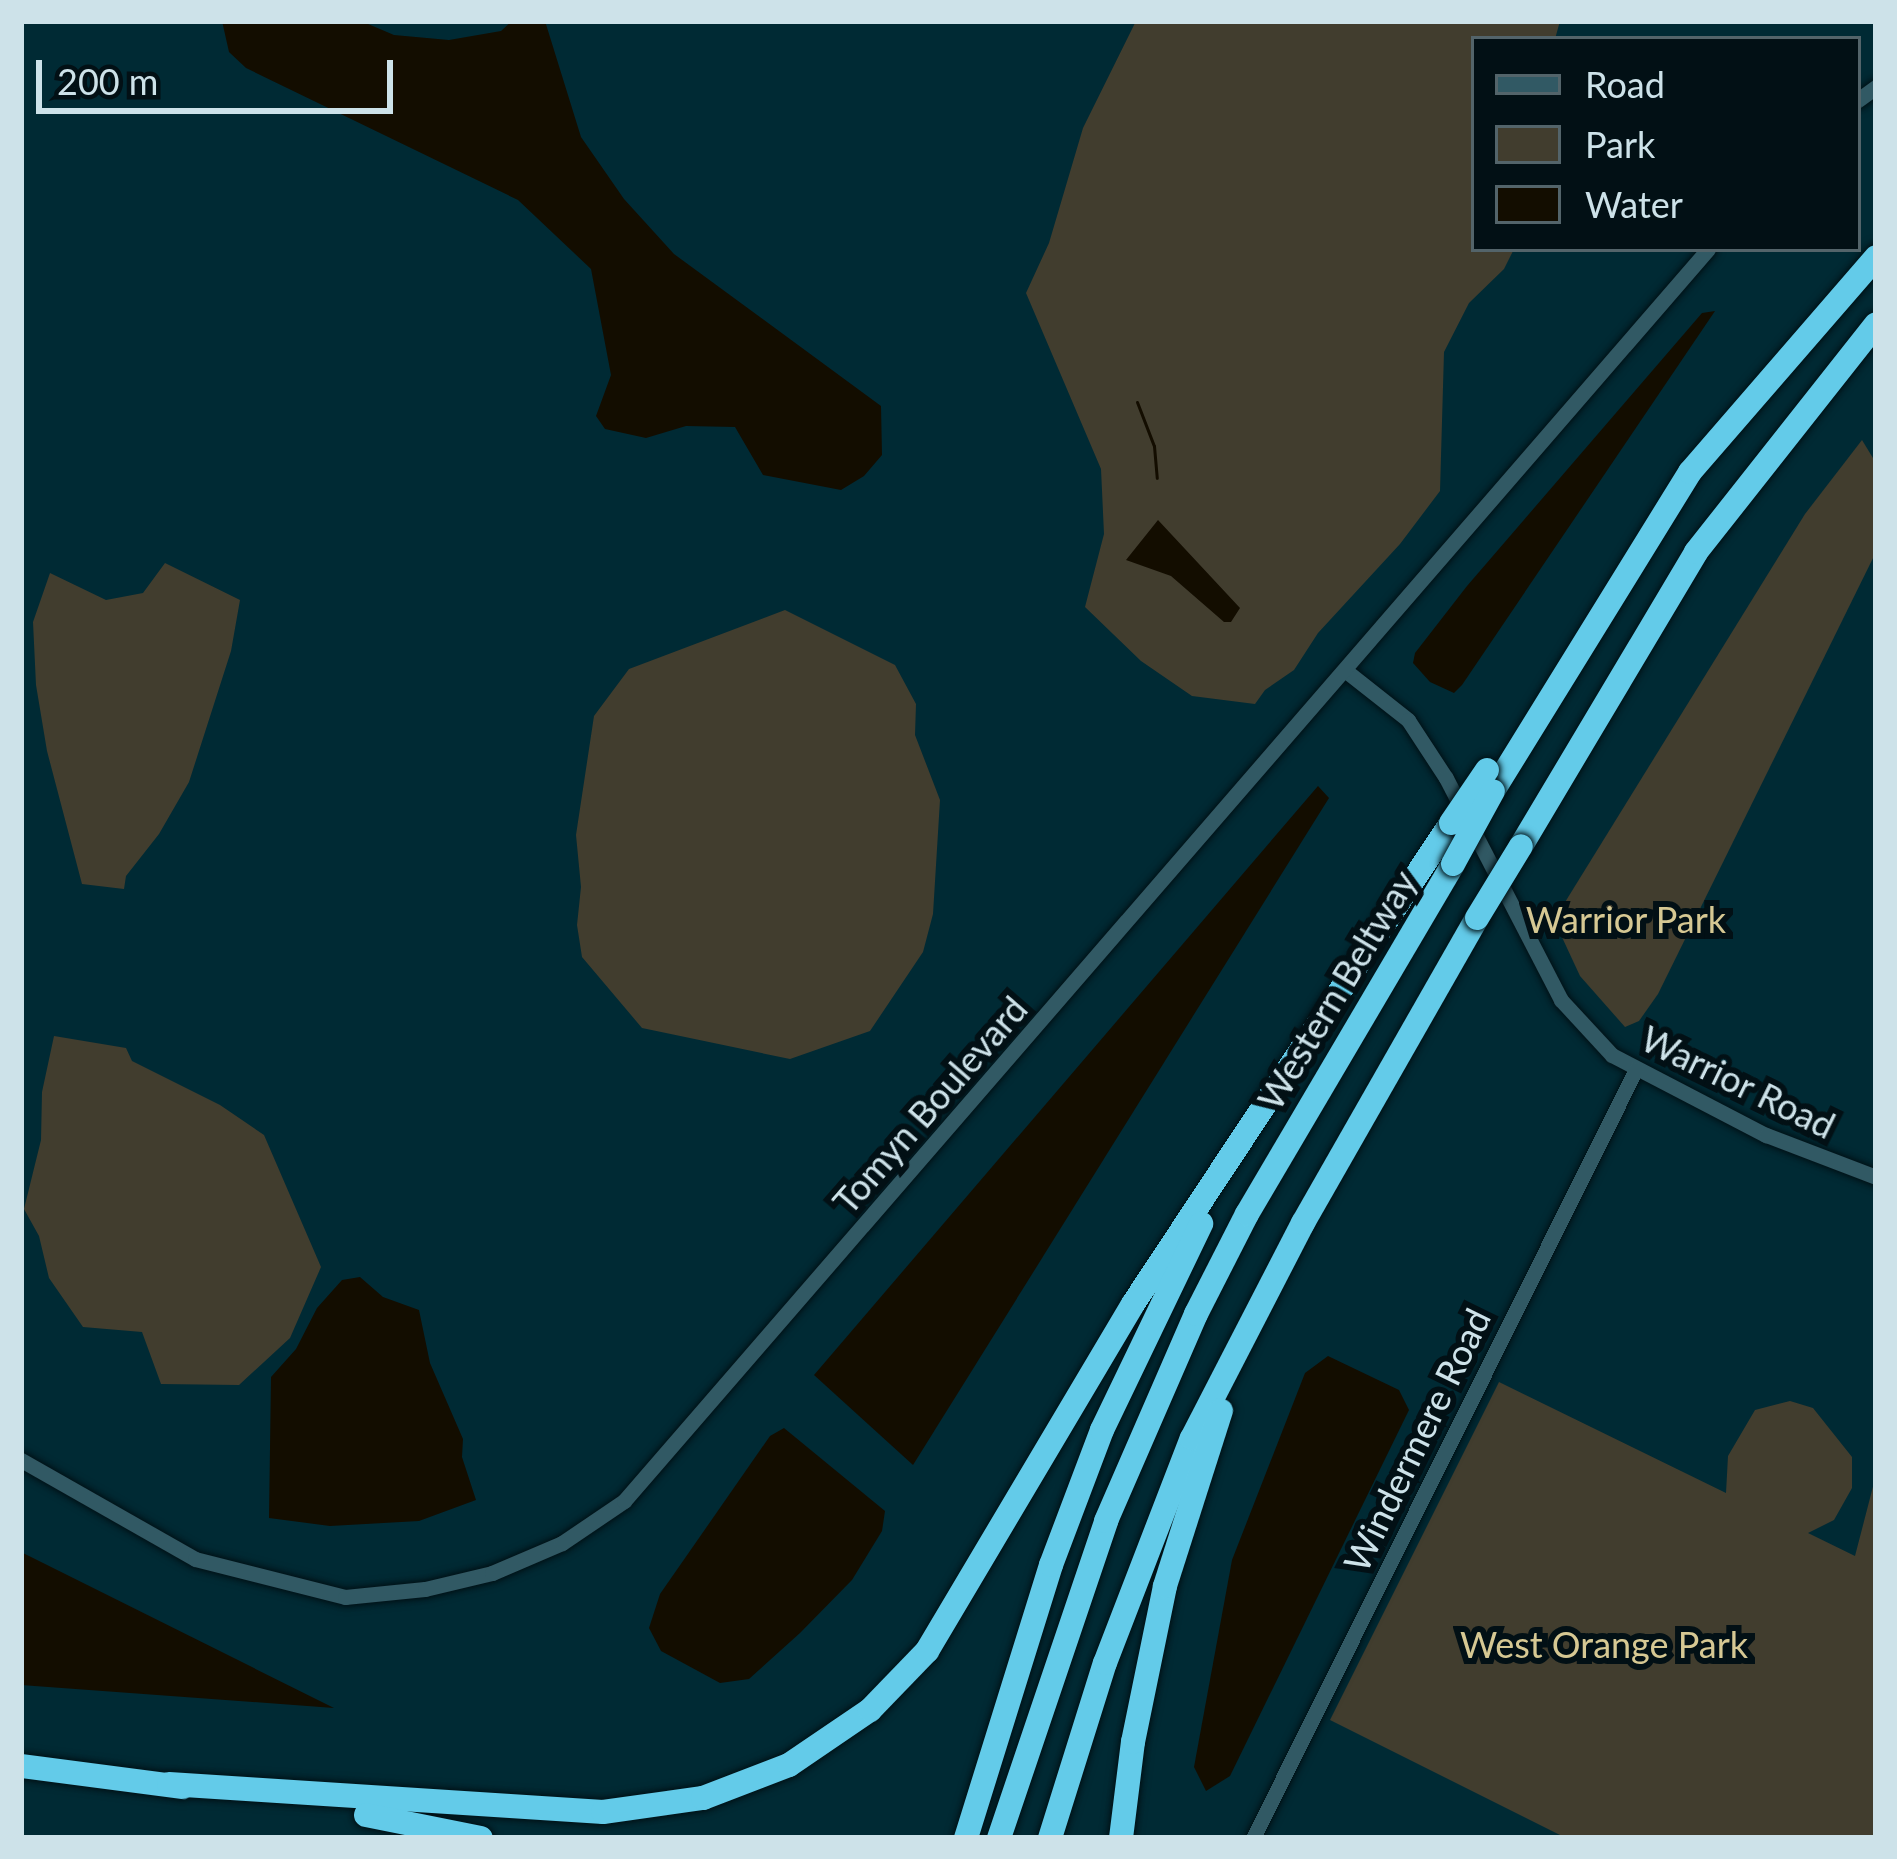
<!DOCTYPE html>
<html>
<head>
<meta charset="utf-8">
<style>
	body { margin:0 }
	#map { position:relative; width:1897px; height:1859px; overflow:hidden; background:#002a34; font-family:Lato,sans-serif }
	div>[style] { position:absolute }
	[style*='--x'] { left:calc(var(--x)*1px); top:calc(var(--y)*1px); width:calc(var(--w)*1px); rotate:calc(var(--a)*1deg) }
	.green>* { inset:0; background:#413d2e }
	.water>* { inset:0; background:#130d00 }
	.stream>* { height:3px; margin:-1.5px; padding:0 1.5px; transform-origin:1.5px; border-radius:1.5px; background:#130d00 }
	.roads { filter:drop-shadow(0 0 3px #001116) drop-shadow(0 0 3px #001116) }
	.minor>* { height:15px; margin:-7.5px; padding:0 7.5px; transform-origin:7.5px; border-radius:7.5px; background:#315964 }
	.highway>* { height:24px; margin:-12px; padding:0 12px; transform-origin:12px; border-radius:12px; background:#63cbe9 }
	.bridges { filter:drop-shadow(0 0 3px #001116) drop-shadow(0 0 3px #001116) }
	.highway-bridge>* { height:24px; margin:-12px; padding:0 12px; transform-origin:12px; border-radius:12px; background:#63cbe9 }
	span { translate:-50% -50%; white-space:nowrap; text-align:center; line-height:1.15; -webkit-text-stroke:12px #021015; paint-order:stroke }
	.park-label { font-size:36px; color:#d6c893 }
	.street-label { font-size:36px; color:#cde2e9 }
	.frame { position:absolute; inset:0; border:24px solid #cde2e9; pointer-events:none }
	.legend { position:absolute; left:1471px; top:36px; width:390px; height:216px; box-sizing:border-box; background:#021015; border:3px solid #53646a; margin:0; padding:15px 21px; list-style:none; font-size:36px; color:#cde2e9 }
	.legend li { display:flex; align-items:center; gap:24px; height:60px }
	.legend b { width:60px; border:3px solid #53646a }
	.scale { position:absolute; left:36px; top:60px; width:357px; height:54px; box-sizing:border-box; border:6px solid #cde2e9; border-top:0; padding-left:15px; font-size:36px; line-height:42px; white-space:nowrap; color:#cde2e9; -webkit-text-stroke:9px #021015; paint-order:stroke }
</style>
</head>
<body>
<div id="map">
	<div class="green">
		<div style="clip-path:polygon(1136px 21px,1560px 21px,1555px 39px,1474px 39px,1474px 249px,1514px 249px,1504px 269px,1469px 303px,1444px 352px,1440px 491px,1400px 544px,1318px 633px,1294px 670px,1265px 690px,1255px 704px,1192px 696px,1141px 661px,1085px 607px,1104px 534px,1101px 469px,1026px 293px,1049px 243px,1083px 128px)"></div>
		<div style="clip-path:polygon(1862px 440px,1876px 463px,1876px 552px,1658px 994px,1639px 1021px,1625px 1027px,1580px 976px,1554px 920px,1805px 514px)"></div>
		<div style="clip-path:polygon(165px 563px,240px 600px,231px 651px,189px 782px,159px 834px,126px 876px,124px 889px,82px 884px,47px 751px,36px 685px,33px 622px,50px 573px,106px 600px,143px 593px)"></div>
		<div style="clip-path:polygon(785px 610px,895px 665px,916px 704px,915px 735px,940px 800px,933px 914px,923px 952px,870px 1031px,790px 1059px,642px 1028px,582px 957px,577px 925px,581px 887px,576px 835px,594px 716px,629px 669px)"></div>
		<div style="clip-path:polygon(54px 1036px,126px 1048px,132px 1061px,220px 1105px,264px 1135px,321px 1267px,290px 1338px,239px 1385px,161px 1384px,142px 1332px,83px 1327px,49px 1278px,39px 1236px,24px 1209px,41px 1140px,42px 1092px)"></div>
		<div style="clip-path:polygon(1499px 1382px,1726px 1493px,1728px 1456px,1755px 1410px,1790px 1401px,1813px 1408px,1852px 1457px,1852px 1488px,1834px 1520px,1808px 1533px,1855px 1556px,1876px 1475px,1876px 1838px,1566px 1838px,1330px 1720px)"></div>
	</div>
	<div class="water">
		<div style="clip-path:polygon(222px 21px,361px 21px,394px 35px,449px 40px,501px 31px,512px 21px,545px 21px,581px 137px,624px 199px,674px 254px,881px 406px,882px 455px,864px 476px,841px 490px,763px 475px,735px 427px,686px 426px,646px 438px,605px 429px,596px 416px,611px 375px,591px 269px,518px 200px,246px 68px,229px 52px)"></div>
		<div style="clip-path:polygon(1715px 311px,1462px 685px,1454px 693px,1430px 682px,1413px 663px,1415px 653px,1467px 586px,1702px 313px)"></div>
		<div style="clip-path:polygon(1158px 520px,1240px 608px,1231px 622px,1224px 622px,1171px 576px,1126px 560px)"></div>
		<div style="clip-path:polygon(1318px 786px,1329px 798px,913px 1465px,814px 1375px)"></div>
		<div style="clip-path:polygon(360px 1277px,383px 1297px,419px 1310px,430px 1363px,463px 1439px,462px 1457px,476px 1500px,419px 1521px,330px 1526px,269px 1518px,271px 1377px,296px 1349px,317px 1308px,342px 1280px)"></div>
		<div style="clip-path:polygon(1328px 1356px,1399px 1390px,1409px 1410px,1230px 1776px,1206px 1791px,1194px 1767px,1232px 1560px,1305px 1373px)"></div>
		<div style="clip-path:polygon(784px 1428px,885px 1511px,882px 1531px,852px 1580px,800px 1633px,749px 1679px,720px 1683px,661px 1651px,649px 1628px,660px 1594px,770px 1436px)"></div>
		<div style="clip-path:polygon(21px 1552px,334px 1708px,21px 1685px)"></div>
	</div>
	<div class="stream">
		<div style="--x:1137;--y:402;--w:47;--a:68.9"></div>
		<div style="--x:1154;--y:446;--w:32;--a:85"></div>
	</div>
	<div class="roads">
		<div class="minor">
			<div style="--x:1858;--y:100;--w:22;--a:-36"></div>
			<div style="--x:1346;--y:671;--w:79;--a:38.3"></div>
			<div style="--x:1408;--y:720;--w:69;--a:56.8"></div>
			<div style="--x:1446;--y:778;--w:250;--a:62.6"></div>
			<div style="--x:1561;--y:1000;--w:75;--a:47.2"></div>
			<div style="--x:1612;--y:1055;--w:174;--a:27.5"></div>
			<div style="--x:1766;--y:1135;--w:118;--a:20.9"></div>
			<div style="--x:21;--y:1460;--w:200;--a:29.6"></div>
			<div style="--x:195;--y:1559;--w:155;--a:14.2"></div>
			<div style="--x:345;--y:1597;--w:80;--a:-5.7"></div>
			<div style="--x:425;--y:1589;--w:69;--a:-13.4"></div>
			<div style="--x:492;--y:1573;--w:76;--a:-23.2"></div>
			<div style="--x:562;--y:1543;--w:75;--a:-34.1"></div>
			<div style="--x:624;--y:1501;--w:1656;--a:-49.11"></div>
			<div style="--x:1253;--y:1838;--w:859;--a:-63.52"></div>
		</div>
		<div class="highway">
			<div style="--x:1493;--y:791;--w:375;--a:-58.3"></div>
			<div style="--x:1690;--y:472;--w:284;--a:-49.1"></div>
			<div style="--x:1521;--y:846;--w:342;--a:-59.2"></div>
			<div style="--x:1696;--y:552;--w:290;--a:-51.7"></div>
			<div style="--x:21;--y:1766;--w:163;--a:7.4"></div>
			<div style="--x:169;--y:1784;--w:435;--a:3.7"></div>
			<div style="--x:603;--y:1812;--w:101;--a:-8"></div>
			<div style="--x:703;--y:1798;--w:92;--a:-21"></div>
			<div style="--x:789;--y:1765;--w:98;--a:-34.2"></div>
			<div style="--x:870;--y:1710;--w:82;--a:-46"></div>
			<div style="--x:927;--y:1651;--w:404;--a:-59.3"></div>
			<div style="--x:1133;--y:1304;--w:577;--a:-56.53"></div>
			<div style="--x:366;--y:1815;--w:117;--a:11.3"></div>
			<div style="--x:966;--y:1838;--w:286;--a:-72.7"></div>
			<div style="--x:1051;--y:1565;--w:144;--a:-69.3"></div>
			<div style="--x:1102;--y:1430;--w:229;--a:-64.3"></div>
			<div style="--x:999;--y:1838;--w:335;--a:-71.3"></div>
			<div style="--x:1106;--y:1521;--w:226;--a:-66.5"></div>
			<div style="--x:1196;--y:1314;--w:112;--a:-63"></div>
			<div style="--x:1247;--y:1214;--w:406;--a:-59.5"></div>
			<div style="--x:1050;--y:1838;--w:183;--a:-72.6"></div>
			<div style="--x:1105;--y:1663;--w:241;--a:-68.9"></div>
			<div style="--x:1192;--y:1438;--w:242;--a:-62.7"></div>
			<div style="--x:1303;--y:1223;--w:351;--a:-60.3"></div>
			<div style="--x:1121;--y:1838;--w:97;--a:-82.9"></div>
			<div style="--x:1133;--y:1742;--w:159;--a:-78.4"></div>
			<div style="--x:1165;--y:1586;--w:184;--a:-72.3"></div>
		</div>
	</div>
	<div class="bridges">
		<div class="highway-bridge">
			<div style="--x:1451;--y:823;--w:64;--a:-55.8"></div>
			<div style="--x:1453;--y:864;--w:83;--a:-61.3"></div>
			<div style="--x:1477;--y:918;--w:84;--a:-58.6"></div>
		</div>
	</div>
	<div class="park-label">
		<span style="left:1626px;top:920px">Warrior Park</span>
		<span style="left:1604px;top:1645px">West Orange Park</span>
	</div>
	<div class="street-label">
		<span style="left:1337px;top:990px;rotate:-59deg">Western Beltway</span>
		<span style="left:1738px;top:1082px;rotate:26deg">Warrior Road</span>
		<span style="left:930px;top:1105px;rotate:-49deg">Tomyn Boulevard</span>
		<span style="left:1417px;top:1440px;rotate:-64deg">Windermere Road</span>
	</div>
	<div class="frame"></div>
	<ul class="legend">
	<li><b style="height:15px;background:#315964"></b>Road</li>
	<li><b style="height:33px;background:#413d2e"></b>Park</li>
	<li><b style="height:33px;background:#130d00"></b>Water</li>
	</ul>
	<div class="scale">200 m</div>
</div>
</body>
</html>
